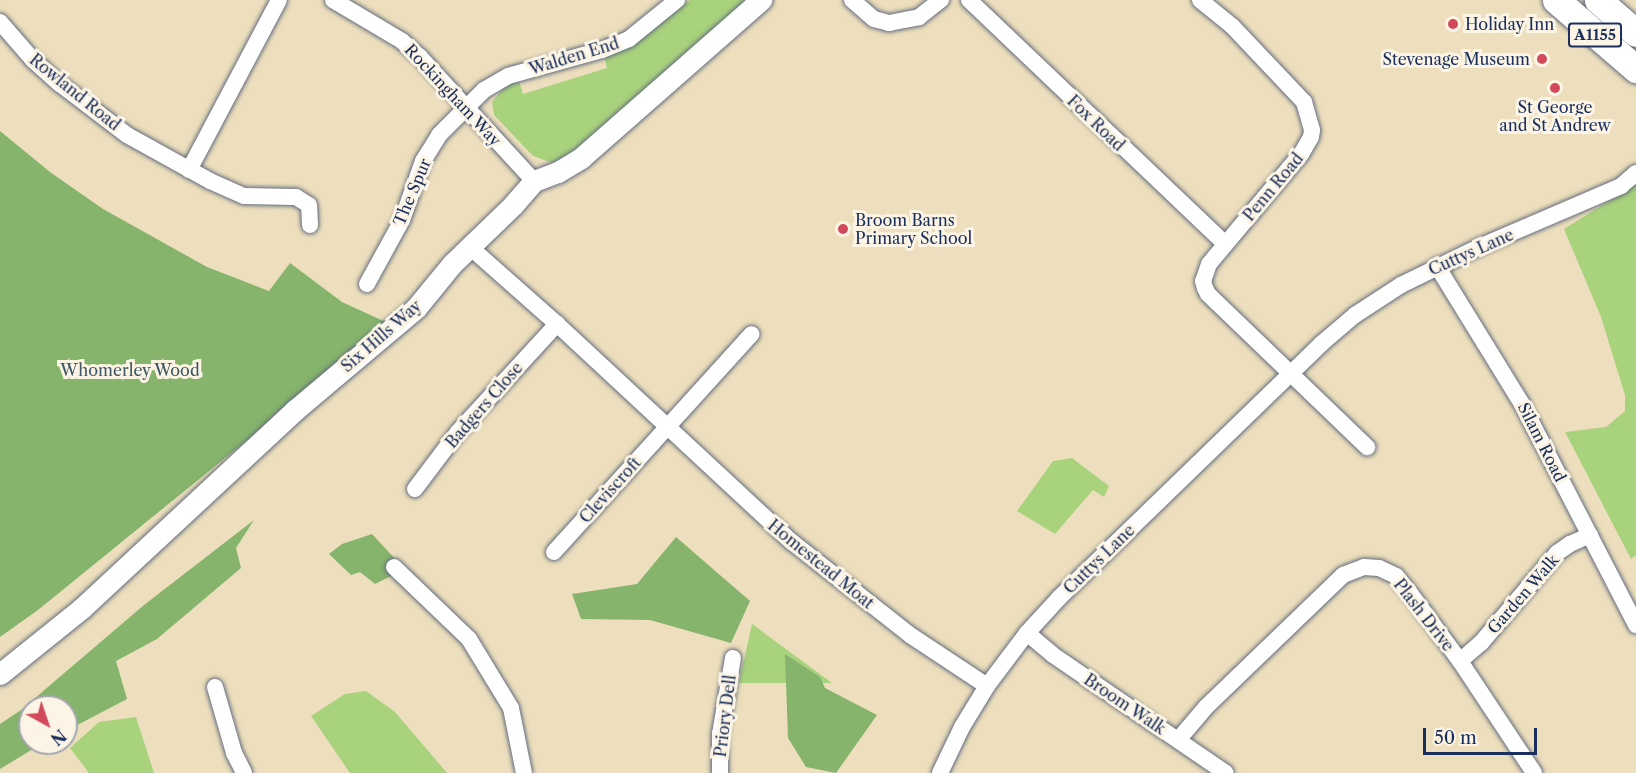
<!DOCTYPE html>
<html>
<head>
<meta charset="utf-8">
<style>
	body { margin:0 }
	#map { position:relative; width:1636px; height:773px; overflow:hidden; background:#eddfbd; font-family:"Libre Caslon Text",serif }
	div>[style] { position:absolute }
	[style*='--x'] { left:calc(var(--x)*1px); top:calc(var(--y)*1px); width:calc(var(--w)*1px); rotate:calc(var(--a)*1deg) }
	.green>* { inset:0; background:#a9d27d }
	.forest>* { inset:0; background:#86b46c }
	.roads { filter:drop-shadow(0 0 2px #646d7f) drop-shadow(0 0 2px #646d7f) }
	.minor>* { height:16px; margin:-8px; padding:0 8px; transform-origin:8px; border-radius:8px; background:#fff }
	.tertiary>* { height:21px; margin:-10.5px; padding:0 10.5px; transform-origin:10.5px; border-radius:10.5px; background:#fff }
	.primary>* { height:27px; margin:-13.5px; padding:0 13.5px; transform-origin:13.5px; border-radius:13.5px; background:#fff }
	.dots>* { width:16px; height:16px; translate:-50% -50%; box-sizing:border-box; border:3px solid #fcf5e5; border-radius:50% }
	span { translate:-50% -50%; white-space:nowrap; text-align:center; line-height:1.15; -webkit-text-stroke:6px #fcf5e5; paint-order:stroke }
	.shield-label span { padding:2px 4px; background:#fcf5e5; border:2px solid; border-radius:4px; -webkit-text-stroke-width:0 }
	.shield-label { font-size:15px; color:#1b2f5e; font-weight:700 }
	.poi-label { font-size:16px; color:#1b2f5e }
	.left { translate:0 -50%; text-align:left }
	.right { translate:-100% -50%; text-align:right }
	.street-label { font-size:16px; color:#1b2f5e }
	.park-label { font-size:16px; color:#3e5866 }
	.north { position:absolute; left:18px; top:695px; width:60px; height:60px; box-sizing:border-box; background:#fcf5e5; border:2px solid #a2a6af; border-radius:50%; rotate:140deg; font-size:16px; font-weight:700; line-height:24px; text-align:center; color:#1b2f5e }
	.north::after { content:''; display:block; margin:auto; width:21px; height:27px; background:#d1495b; clip-path:polygon(50% 0,100% 100%,50% 72%,0 100%) }
	.scale { position:absolute; left:1423px; top:728px; width:114px; height:27px; box-sizing:border-box; border:3px solid #1b2f5e; border-top:0; padding-left:8px; font-size:18px; line-height:21px; white-space:nowrap; color:#1b2f5e; -webkit-text-stroke:4px #fcf5e5; paint-order:stroke }
</style>
</head>
<body>
<div id="map">
	<div class="green">
		<div style="clip-path:polygon(690px 0,751px 0,564px 161px,550px 162px,533px 156px,494px 115px,492px 102px,505px 86px,519px 81px,523px 94px,607px 68px,604px 55px,633px 45px)"></div>
		<div style="clip-path:polygon(1636px 184px,1636px 555px,1631px 559px,1565px 432px,1606px 427px,1625px 411px,1625px 395px,1601px 317px,1564px 229px)"></div>
		<div style="clip-path:polygon(1072px 458px,1109px 486px,1104px 497px,1093px 490px,1055px 534px,1017px 511px,1053px 461px)"></div>
		<div style="clip-path:polygon(752px 624px,832px 683px,739px 683px)"></div>
		<div style="clip-path:polygon(366px 691px,395px 712px,447px 773px,350px 773px,311px 716px,345px 694px)"></div>
		<div style="clip-path:polygon(136px 717px,154px 773px,89px 773px,70px 748px,99px 722px)"></div>
	</div>
	<div class="forest">
		<div style="clip-path:polygon(0 131px,50px 172px,103px 209px,207px 267px,269px 291px,290px 263px,342px 302px,390px 324px,38px 610px,0 637px)"></div>
		<div style="clip-path:polygon(254px 520px,236px 548px,241px 568px,157px 639px,116px 661px,127px 699px,66px 731px,66px 707px,30px 707px,30px 743px,43px 743px,0 769px,0 724px,21px 710px,144px 605px)"></div>
		<div style="clip-path:polygon(372px 534px,398px 562px,393px 575px,375px 584px,360px 572px,351px 575px,329px 554px,342px 544px)"></div>
		<div style="clip-path:polygon(676px 537px,750px 601px,731px 643px,650px 620px,581px 619px,572px 594px,637px 584px)"></div>
		<div style="clip-path:polygon(785px 654px,820px 677px,825px 688px,877px 715px,836px 773px,806px 767px,788px 738px)"></div>
	</div>
	<div class="roads">
		<div class="minor">
			<div style="--x:333;--y:0;--w:80;--a:30.7"></div>
			<div style="--x:402;--y:41;--w:24;--a:42"></div>
			<div style="--x:420;--y:57;--w:168;--a:47.4"></div>
			<div style="--x:852;--y:0;--w:29;--a:41"></div>
			<div style="--x:874;--y:19;--w:16;--a:15"></div>
			<div style="--x:889;--y:23;--w:31;--a:-11"></div>
			<div style="--x:919;--y:17;--w:28;--a:-38"></div>
			<div style="--x:969;--y:0;--w:354;--a:43.6"></div>
			<div style="--x:1200;--y:0;--w:41;--a:39.1"></div>
			<div style="--x:1232;--y:26;--w:105;--a:46.5"></div>
			<div style="--x:1304;--y:102;--w:29;--a:74"></div>
			<div style="--x:1312;--y:130;--w:7;--a:98"></div>
			<div style="--x:1311;--y:137;--w:20;--a:120"></div>
			<div style="--x:1301;--y:154;--w:143;--a:129.9"></div>
			<div style="--x:1209;--y:264;--w:18;--a:109"></div>
			<div style="--x:1203;--y:281;--w:7;--a:74"></div>
			<div style="--x:1205;--y:288;--w:7;--a:63"></div>
			<div style="--x:1208;--y:294;--w:221;--a:43.9"></div>
			<div style="--x:0;--y:22;--w:50;--a:49"></div>
			<div style="--x:33;--y:60;--w:36;--a:42"></div>
			<div style="--x:60;--y:84;--w:84;--a:37.3"></div>
			<div style="--x:127;--y:135;--w:95;--a:29"></div>
			<div style="--x:210;--y:181;--w:37;--a:24"></div>
			<div style="--x:244;--y:196;--w:52;--a:1.1"></div>
			<div style="--x:296;--y:197;--w:15;--a:32"></div>
			<div style="--x:309;--y:205;--w:20;--a:87"></div>
			<div style="--x:189;--y:170;--w:192;--a:-62.1"></div>
			<div style="--x:470;--y:247;--w:116;--a:41.5"></div>
			<div style="--x:557;--y:324;--w:321;--a:42.9"></div>
			<div style="--x:792;--y:542;--w:150;--a:38.2"></div>
			<div style="--x:910;--y:635;--w:92;--a:33.5"></div>
			<div style="--x:1437;--y:266;--w:162;--a:58.4"></div>
			<div style="--x:1522;--y:404;--w:249;--a:62.7"></div>
			<div style="--x:367;--y:284;--w:73;--a:-61.3"></div>
			<div style="--x:402;--y:220;--w:63;--a:-70.4"></div>
			<div style="--x:423;--y:161;--w:31;--a:-58"></div>
			<div style="--x:439;--y:135;--w:64;--a:-45"></div>
			<div style="--x:484;--y:90;--w:28;--a:-30"></div>
			<div style="--x:508;--y:76;--w:98;--a:-15.5"></div>
			<div style="--x:602;--y:50;--w:29;--a:-22"></div>
			<div style="--x:629;--y:39;--w:62;--a:-39.1"></div>
			<div style="--x:415;--y:489;--w:71;--a:-53"></div>
			<div style="--x:458;--y:432;--w:147;--a:-47.5"></div>
			<div style="--x:554;--y:552;--w:294;--a:-47.8"></div>
			<div style="--x:394;--y:567;--w:104;--a:43.8"></div>
			<div style="--x:469;--y:639;--w:81;--a:58.7"></div>
			<div style="--x:511;--y:708;--w:66;--a:78.7"></div>
			<div style="--x:1027;--y:633;--w:34;--a:40"></div>
			<div style="--x:1053;--y:655;--w:209;--a:34.3"></div>
			<div style="--x:1460;--y:661;--w:28;--a:-41"></div>
			<div style="--x:1481;--y:643;--w:118;--a:-49.8"></div>
			<div style="--x:1557;--y:553;--w:16;--a:-35"></div>
			<div style="--x:1570;--y:544;--w:22;--a:-24"></div>
			<div style="--x:215;--y:687;--w:69;--a:73.9"></div>
			<div style="--x:234;--y:753;--w:22;--a:63"></div>
			<div style="--x:1178;--y:740;--w:43;--a:-49.7"></div>
			<div style="--x:1206;--y:707;--w:190;--a:-43.9"></div>
			<div style="--x:1343;--y:575;--w:22;--a:-21"></div>
			<div style="--x:1364;--y:567;--w:15;--a:4"></div>
			<div style="--x:1379;--y:568;--w:19;--a:25"></div>
			<div style="--x:1396;--y:576;--w:22;--a:51"></div>
			<div style="--x:1410;--y:593;--w:84;--a:53.7"></div>
			<div style="--x:1460;--y:661;--w:134;--a:56.5"></div>
			<div style="--x:720;--y:773;--w:39;--a:-90"></div>
			<div style="--x:720;--y:734;--w:77;--a:-80.3"></div>
			<div style="--x:940;--y:773;--w:51;--a:-64.4"></div>
			<div style="--x:962;--y:727;--w:48;--a:-58.6"></div>
			<div style="--x:987;--y:686;--w:66;--a:-53"></div>
			<div style="--x:1027;--y:633;--w:47;--a:-47.6"></div>
			<div style="--x:1059;--y:598;--w:365;--a:-44.1"></div>
			<div style="--x:1321;--y:344;--w:45;--a:-40.5"></div>
			<div style="--x:1355;--y:315;--w:55;--a:-33.1"></div>
			<div style="--x:1401;--y:285;--w:87;--a:-26"></div>
			<div style="--x:1479;--y:247;--w:155;--a:-23.2"></div>
			<div style="--x:1621;--y:186;--w:20;--a:-41"></div>
		</div>
		<div class="tertiary">
			<div style="--x:0;--y:674;--w:105;--a:-38.8"></div>
			<div style="--x:82;--y:608;--w:291;--a:-42.9"></div>
			<div style="--x:295;--y:410;--w:158;--a:-40.1"></div>
			<div style="--x:416;--y:308;--w:57;--a:-50.7"></div>
			<div style="--x:452;--y:264;--w:85;--a:-44"></div>
			<div style="--x:513;--y:205;--w:32;--a:-49"></div>
			<div style="--x:534;--y:181;--w:26;--a:-21"></div>
			<div style="--x:558;--y:172;--w:27;--a:-31"></div>
			<div style="--x:581;--y:158;--w:240;--a:-41.3"></div>
		</div>
		<div class="primary">
			<div style="--x:1556;--y:0;--w:106;--a:40.8"></div>
			<div style="--x:1598;--y:0;--w:50;--a:41"></div>
		</div>
	</div>
	<div class="dots">
		<div style="left:1453px;top:24px;background:#d1495b"></div>
		<div style="left:1542px;top:59px;background:#d1495b"></div>
		<div style="left:1555px;top:88px;background:#d1495b"></div>
		<div style="left:843px;top:229px;background:#d1495b"></div>
	</div>
	<div class="shield-label">
		<span style="left:1595px;top:35px">A1155</span>
	</div>
	<div class="poi-label">
		<span class="left" style="left:1465px;top:24px">Holiday Inn</span>
		<span class="right" style="left:1530px;top:59px">Stevenage Museum</span>
		<span style="left:1555px;top:116px">St George<br>and St Andrew</span>
		<span class="left" style="left:855px;top:229px">Broom Barns<br>Primary School</span>
	</div>
	<div class="street-label">
		<span style="left:574px;top:56px;rotate:-17deg">Walden End</span>
		<span style="left:75px;top:92px;rotate:39deg">Rowland Road</span>
		<span style="left:453px;top:95px;rotate:47deg">Rockingham Way</span>
		<span style="left:1096px;top:123px;rotate:44deg">Fox Road</span>
		<span style="left:1273px;top:187px;rotate:-50deg">Penn Road</span>
		<span style="left:412px;top:192px;rotate:-67deg">The Spur</span>
		<span style="left:1471px;top:252px;rotate:-24deg">Cuttys Lane</span>
		<span style="left:381px;top:336px;rotate:-41deg">Six Hills Way</span>
		<span style="left:484px;top:405px;rotate:-49deg">Badgers Close</span>
		<span style="left:1542px;top:442px;rotate:63deg">Silam Road</span>
		<span style="left:610px;top:490px;rotate:-48deg">Cleviscroft</span>
		<span style="left:1099px;top:559px;rotate:-44deg">Cuttys Lane</span>
		<span style="left:821px;top:564px;rotate:39deg">Homestead Moat</span>
		<span style="left:1523px;top:594px;rotate:-49deg">Garden Walk</span>
		<span style="left:1424px;top:615px;rotate:52deg">Plash Drive</span>
		<span style="left:1125px;top:704px;rotate:34deg">Broom Walk</span>
		<span style="left:725px;top:716px;rotate:-83deg">Priory Dell</span>
	</div>
	<div class="park-label">
		<span style="left:130px;top:370px">Whomerley Wood</span>
	</div>
	<div class="north">N</div>
	<div class="scale">50 m</div>
</div>
</body>
</html>
